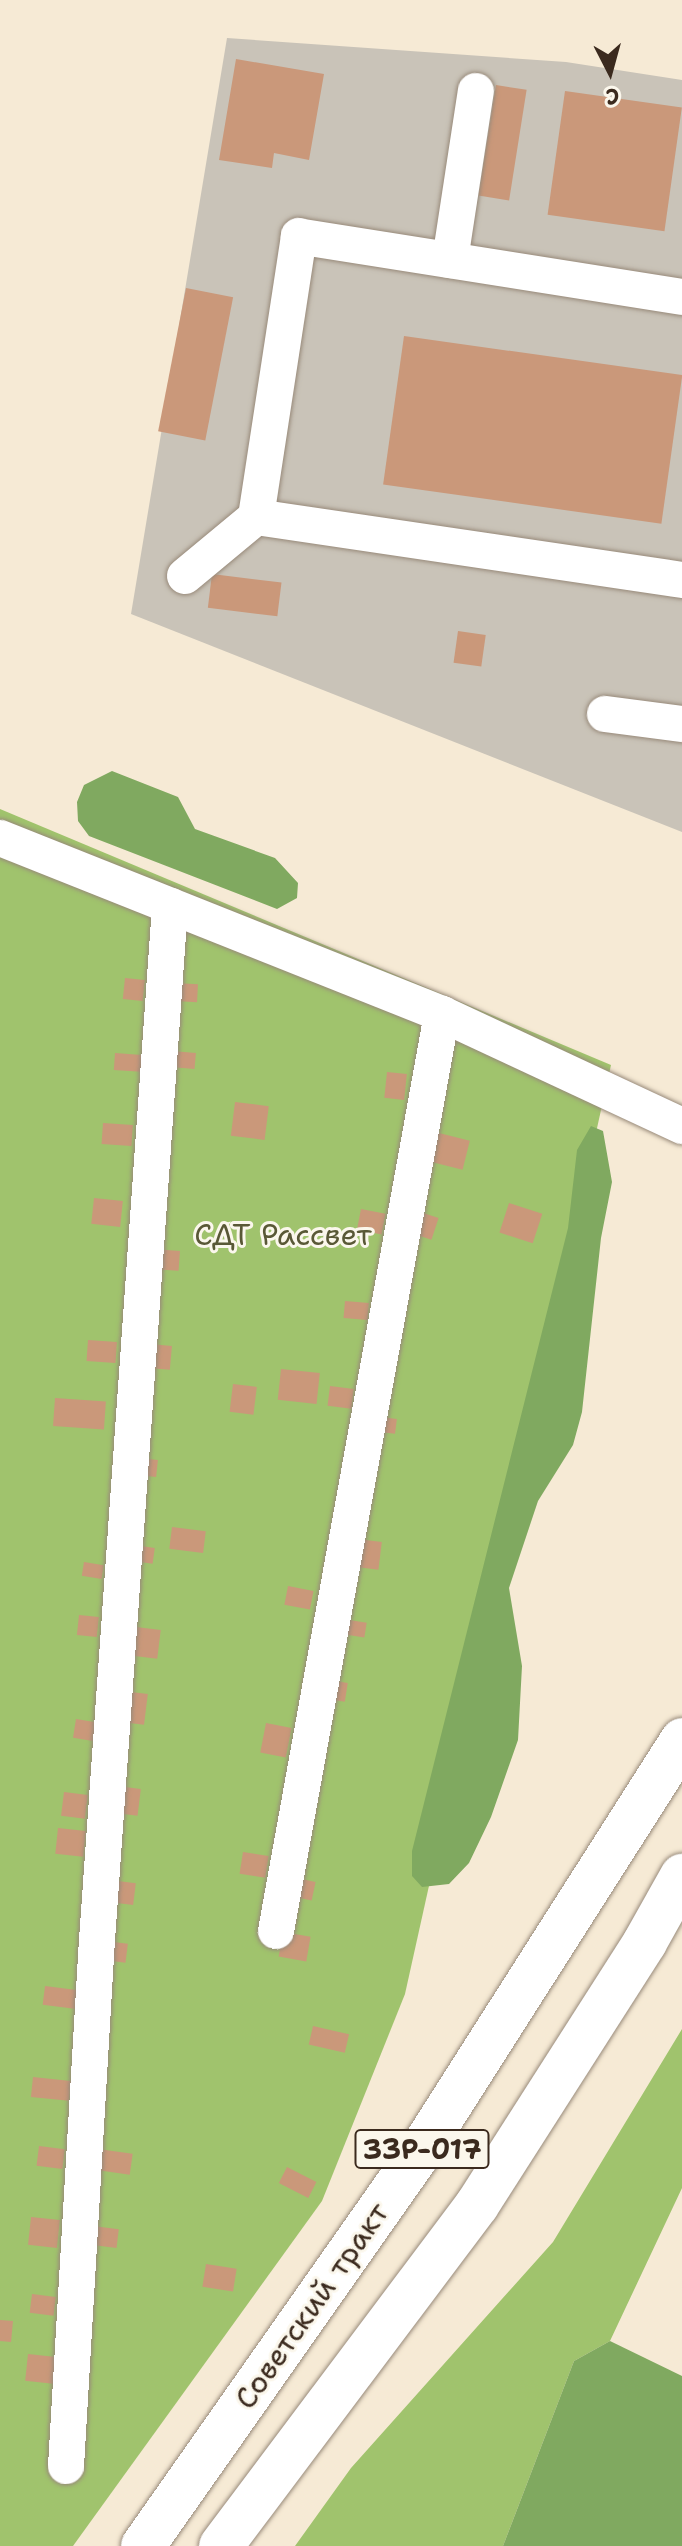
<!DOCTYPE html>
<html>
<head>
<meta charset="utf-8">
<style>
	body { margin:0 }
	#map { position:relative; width:682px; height:2546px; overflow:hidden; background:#f6ead5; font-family:"Shantell Sans",sans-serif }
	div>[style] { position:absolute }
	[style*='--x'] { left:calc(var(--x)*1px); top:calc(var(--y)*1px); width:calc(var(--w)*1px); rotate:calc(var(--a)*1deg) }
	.industrial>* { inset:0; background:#c9c3b8 }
	.green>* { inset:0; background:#a0c36d }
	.forest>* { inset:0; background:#80a960 }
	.building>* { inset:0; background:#ca987a; transform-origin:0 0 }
	.roads { filter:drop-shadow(0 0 2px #988a7a) drop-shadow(0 0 2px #988a7a) }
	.minor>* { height:36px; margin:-18px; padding:0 18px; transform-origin:18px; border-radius:18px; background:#fff }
	.highway>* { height:44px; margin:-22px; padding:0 22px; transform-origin:22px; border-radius:22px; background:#fff }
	span { translate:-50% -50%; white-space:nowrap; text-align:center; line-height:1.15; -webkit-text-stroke:6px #fbf7ec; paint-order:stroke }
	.shield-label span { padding:2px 6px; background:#fbf7ec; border:2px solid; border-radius:6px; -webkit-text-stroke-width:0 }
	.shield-label { font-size:28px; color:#3b2a1e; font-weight:700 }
	.park-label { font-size:30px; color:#595836 }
	.street-label { font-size:30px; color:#3b2a1e }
	.north { position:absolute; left:570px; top:32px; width:80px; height:80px; -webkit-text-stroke:6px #fbf7ec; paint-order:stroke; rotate:174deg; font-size:22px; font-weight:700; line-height:32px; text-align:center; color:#3b2a1e }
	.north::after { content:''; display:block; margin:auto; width:28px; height:36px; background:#3b2a1e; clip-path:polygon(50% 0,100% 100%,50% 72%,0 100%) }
</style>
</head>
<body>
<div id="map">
	<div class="industrial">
		<div style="clip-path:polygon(227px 38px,566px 62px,682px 80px,682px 832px,131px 614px)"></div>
	</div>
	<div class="green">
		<div style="clip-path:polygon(0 809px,611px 1065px,405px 1994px,322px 2201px,73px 2546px,0 2546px)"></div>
		<div style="clip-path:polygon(682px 2029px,682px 2188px,610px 2341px,574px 2361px,503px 2546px,295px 2546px,351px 2468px,553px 2242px)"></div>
	</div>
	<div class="forest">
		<div style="clip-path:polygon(112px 771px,178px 797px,195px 829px,275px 858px,298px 883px,297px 898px,277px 909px,89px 836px,78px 821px,77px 802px,84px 785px)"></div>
		<div style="clip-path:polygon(591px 1126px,603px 1131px,612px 1182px,601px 1238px,582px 1412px,573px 1445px,538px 1501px,509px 1588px,522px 1666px,518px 1740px,491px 1817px,469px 1863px,449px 1884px,422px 1887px,412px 1876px,412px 1851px,568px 1228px,577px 1150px)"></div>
		<div style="clip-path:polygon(610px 2341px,682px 2376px,682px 2546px,503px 2546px,574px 2361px)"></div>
	</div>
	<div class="building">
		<div style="clip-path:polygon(236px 59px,324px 74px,309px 160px,274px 153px,272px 168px,219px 160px)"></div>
		<div style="left:496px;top:85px;width:31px;height:112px;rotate:9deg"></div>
		<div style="left:565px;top:91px;width:118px;height:125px;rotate:8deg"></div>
		<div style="left:186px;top:288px;width:48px;height:146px;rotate:11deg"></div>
		<div style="left:404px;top:336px;width:281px;height:150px;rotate:8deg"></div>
		<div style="left:212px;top:574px;width:70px;height:34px;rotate:7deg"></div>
		<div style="left:458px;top:631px;width:28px;height:32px;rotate:8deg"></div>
		<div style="left:125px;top:978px;width:20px;height:21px;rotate:6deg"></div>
		<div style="left:176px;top:983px;width:22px;height:18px;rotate:3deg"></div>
		<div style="left:172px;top:1051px;width:24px;height:16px;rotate:5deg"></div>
		<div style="left:115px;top:1053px;width:27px;height:17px;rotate:4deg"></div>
		<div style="left:387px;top:1072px;width:20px;height:26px;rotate:6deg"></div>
		<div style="left:235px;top:1102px;width:34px;height:34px;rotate:7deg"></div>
		<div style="left:103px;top:1123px;width:30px;height:21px;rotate:4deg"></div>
		<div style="left:431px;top:1131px;width:40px;height:30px;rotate:14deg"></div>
		<div style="left:94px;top:1198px;width:29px;height:26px;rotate:6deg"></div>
		<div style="left:509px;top:1203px;width:35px;height:31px;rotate:18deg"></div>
		<div style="left:361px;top:1209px;width:25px;height:21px;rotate:11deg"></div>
		<div style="left:411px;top:1209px;width:29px;height:23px;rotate:18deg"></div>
		<div style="left:153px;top:1249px;width:27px;height:20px;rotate:4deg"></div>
		<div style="left:345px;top:1301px;width:24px;height:17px;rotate:5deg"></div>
		<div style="left:88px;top:1340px;width:29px;height:21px;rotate:4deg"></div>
		<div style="left:150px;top:1344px;width:22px;height:24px;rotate:5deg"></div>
		<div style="left:281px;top:1369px;width:39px;height:31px;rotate:6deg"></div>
		<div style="left:233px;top:1384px;width:24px;height:28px;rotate:7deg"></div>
		<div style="left:330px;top:1386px;width:24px;height:20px;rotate:7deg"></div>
		<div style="left:55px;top:1398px;width:51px;height:28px;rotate:4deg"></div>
		<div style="left:381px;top:1417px;width:16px;height:15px;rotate:7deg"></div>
		<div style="left:139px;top:1458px;width:19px;height:17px;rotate:6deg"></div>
		<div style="left:172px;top:1527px;width:34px;height:22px;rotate:7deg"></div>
		<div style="left:358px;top:1539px;width:24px;height:28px;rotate:7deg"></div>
		<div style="left:134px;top:1545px;width:21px;height:16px;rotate:8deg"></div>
		<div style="left:84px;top:1562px;width:20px;height:14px;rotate:9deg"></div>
		<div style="left:288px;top:1586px;width:26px;height:19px;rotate:11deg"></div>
		<div style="left:79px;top:1615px;width:20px;height:20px;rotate:6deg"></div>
		<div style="left:343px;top:1619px;width:24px;height:15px;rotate:9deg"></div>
		<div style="left:128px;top:1626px;width:33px;height:29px;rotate:7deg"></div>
		<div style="left:329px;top:1680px;width:19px;height:19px;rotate:9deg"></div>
		<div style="left:123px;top:1691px;width:25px;height:31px;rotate:7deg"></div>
		<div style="left:76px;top:1719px;width:20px;height:19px;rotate:9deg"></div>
		<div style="left:266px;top:1723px;width:26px;height:30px;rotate:11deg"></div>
		<div style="left:117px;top:1786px;width:24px;height:27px;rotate:7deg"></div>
		<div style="left:64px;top:1792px;width:24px;height:24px;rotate:7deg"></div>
		<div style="left:58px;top:1828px;width:28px;height:26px;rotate:6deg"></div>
		<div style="left:243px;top:1852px;width:26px;height:22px;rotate:9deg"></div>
		<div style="left:297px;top:1878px;width:19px;height:19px;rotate:12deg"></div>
		<div style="left:110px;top:1880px;width:26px;height:22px;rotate:7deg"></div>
		<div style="left:283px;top:1932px;width:28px;height:25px;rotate:10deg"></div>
		<div style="left:105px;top:1941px;width:23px;height:19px;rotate:7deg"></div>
		<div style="left:45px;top:1986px;width:34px;height:19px;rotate:7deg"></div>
		<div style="left:313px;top:2026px;width:37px;height:19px;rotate:13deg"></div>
		<div style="left:33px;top:2077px;width:38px;height:20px;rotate:6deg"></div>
		<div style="left:39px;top:2146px;width:26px;height:20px;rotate:7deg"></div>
		<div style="left:98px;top:2149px;width:35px;height:21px;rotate:8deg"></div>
		<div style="left:287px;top:2167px;width:33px;height:18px;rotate:27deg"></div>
		<div style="left:31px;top:2217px;width:29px;height:28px;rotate:6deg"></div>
		<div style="left:93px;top:2226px;width:26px;height:19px;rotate:7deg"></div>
		<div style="left:206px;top:2264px;width:31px;height:23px;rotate:9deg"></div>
		<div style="left:32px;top:2294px;width:24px;height:19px;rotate:7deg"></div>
		<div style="clip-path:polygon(0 2320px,13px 2321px,11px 2342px,0 2341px)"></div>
		<div style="left:28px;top:2354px;width:28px;height:27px;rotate:6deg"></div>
	</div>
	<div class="roads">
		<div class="minor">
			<div style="--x:450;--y:260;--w:171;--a:-81.3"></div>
			<div style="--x:682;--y:297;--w:388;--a:-171"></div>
			<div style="--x:299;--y:236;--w:284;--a:98.7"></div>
			<div style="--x:256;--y:517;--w:431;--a:8.4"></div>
			<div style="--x:185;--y:576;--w:92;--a:-39.7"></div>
			<div style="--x:605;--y:714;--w:78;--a:7.4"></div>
			<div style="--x:0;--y:838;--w:476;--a:21.7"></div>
			<div style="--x:442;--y:1014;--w:265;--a:25"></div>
			<div style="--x:276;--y:1931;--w:932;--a:-79.74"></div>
			<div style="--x:66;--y:2466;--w:527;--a:-86.63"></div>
			<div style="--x:97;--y:1940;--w:1037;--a:-85.96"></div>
		</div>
		<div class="highway">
			<div style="--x:143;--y:2546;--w:478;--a:-54.9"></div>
			<div style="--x:418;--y:2155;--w:492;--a:-57.5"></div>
			<div style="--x:221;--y:2546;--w:426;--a:-53.1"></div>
			<div style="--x:477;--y:2205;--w:312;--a:-57.4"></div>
			<div style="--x:645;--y:1942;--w:76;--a:-60.7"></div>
		</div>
	</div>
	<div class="shield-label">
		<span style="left:422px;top:2149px">33Р-017</span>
	</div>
	<div class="park-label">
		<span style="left:283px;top:1235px">СДТ Рассвет</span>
	</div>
	<div class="street-label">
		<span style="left:312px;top:2306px;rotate:-55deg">Советский тракт</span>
	</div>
	<div class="north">С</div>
</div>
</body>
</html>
